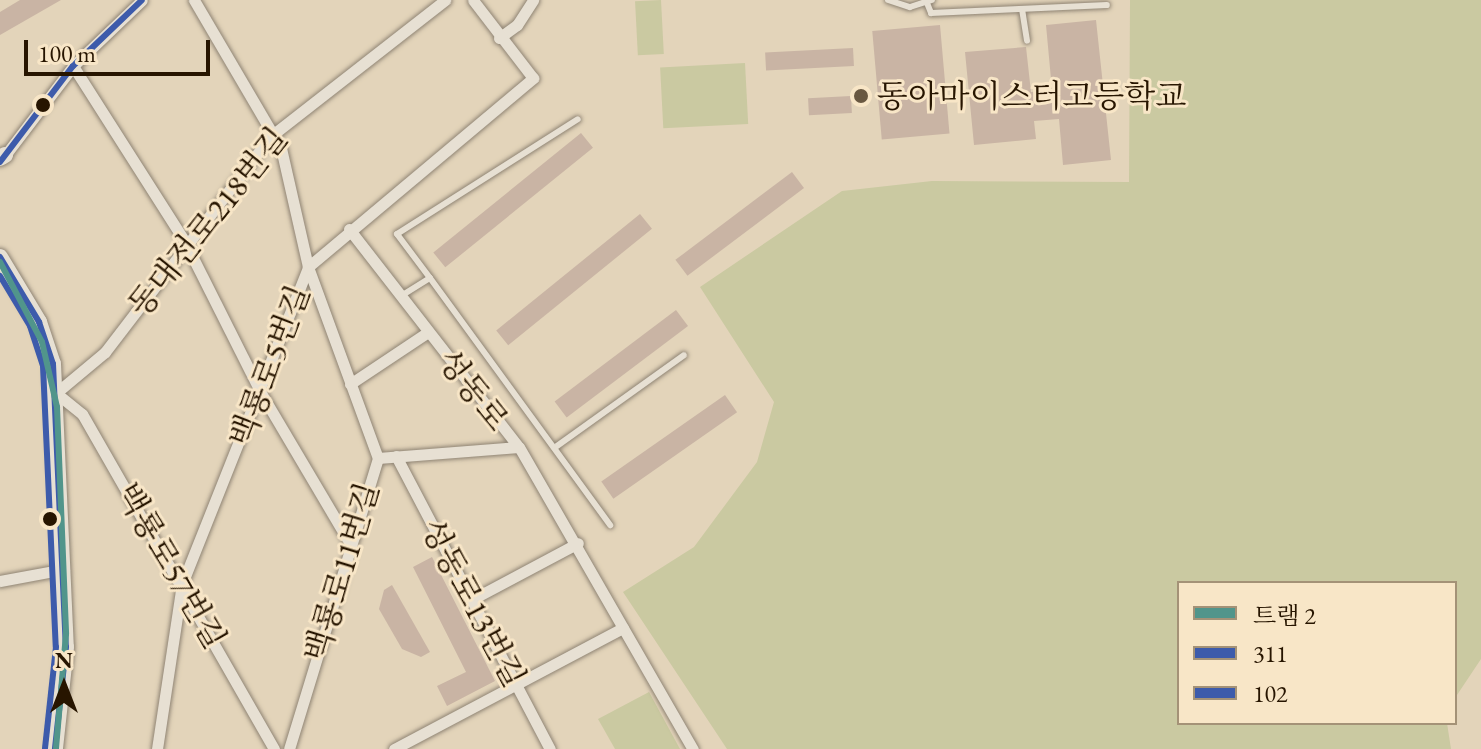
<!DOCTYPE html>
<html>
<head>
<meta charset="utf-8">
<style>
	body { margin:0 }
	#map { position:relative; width:1481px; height:749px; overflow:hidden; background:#e3d4ba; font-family:"EB Garamond","Noto Serif KR",serif }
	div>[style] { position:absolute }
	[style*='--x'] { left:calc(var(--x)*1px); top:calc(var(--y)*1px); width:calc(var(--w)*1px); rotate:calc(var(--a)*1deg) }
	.green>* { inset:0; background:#cac9a1; transform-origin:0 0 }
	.building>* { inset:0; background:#c9b4a4; transform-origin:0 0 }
	.roads { filter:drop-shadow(0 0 2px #8f8474) drop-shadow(0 0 2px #8f8474) }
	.lane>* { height:6px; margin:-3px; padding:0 3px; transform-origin:3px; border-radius:3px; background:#e7e0d3 }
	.street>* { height:11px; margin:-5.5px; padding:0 5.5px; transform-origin:5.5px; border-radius:5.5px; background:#e7e0d3 }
	.secondary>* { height:16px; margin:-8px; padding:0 8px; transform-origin:8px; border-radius:8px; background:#e7e0d3 }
	.bus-1>* { height:6px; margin:-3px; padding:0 3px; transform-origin:3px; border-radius:3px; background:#3d5bab }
	.bus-2>* { height:6px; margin:-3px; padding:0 3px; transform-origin:3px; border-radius:3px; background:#3d5bab }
	.tram-1>* { height:6px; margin:-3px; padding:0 3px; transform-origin:3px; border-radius:3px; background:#51958b }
	.dots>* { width:22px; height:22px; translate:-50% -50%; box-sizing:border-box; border:4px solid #f8e6c7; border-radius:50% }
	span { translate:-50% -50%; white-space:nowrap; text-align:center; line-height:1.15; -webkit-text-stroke:6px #f8e6c7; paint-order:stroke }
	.poi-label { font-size:32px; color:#271500 }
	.left { translate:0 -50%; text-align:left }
	.street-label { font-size:32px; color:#271500 }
	.legend { position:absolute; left:1177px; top:581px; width:280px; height:144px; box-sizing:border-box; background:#f8e6c7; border:2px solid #a49277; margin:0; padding:10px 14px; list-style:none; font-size:24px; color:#271500 }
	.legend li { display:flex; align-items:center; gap:16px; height:40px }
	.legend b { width:40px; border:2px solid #a49277 }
	.north { position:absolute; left:24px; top:645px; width:80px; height:80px; -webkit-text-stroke:6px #f8e6c7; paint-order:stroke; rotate:0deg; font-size:22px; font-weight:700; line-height:32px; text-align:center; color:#271500 }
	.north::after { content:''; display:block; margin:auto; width:28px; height:36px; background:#271500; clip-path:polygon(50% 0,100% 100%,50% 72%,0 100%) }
	.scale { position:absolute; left:24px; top:40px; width:186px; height:36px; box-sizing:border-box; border:4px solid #271500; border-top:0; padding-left:10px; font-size:24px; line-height:28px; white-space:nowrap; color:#271500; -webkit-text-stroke:6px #f8e6c7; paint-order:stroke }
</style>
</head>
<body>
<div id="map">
	<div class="green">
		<div style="left:661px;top:0;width:54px;height:26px;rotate:87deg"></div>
		<div style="clip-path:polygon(1130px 0,1481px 0,1481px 659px,1455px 698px,1455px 583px,1179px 583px,1179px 723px,1447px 723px,1451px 749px,727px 749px,623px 592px,694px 547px,757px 462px,774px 402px,700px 287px,842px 191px,932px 181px,1129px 182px)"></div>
		<div style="left:745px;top:63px;width:61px;height:85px;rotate:87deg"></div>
		<div style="clip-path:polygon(649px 692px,680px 749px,615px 749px,598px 719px)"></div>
	</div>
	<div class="building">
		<div style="clip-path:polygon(20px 0,61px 0,0 35px,0 12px)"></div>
		<div style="clip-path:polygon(1096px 20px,1111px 160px,1063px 165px,1059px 119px,1034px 121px,1036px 139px,974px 145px,965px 52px,1026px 47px,1031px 92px,1052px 90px,1046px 25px)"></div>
		<div style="left:940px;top:25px;width:109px;height:68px;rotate:85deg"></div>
		<div style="left:853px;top:48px;width:18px;height:88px;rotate:87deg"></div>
		<div style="left:851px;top:96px;width:17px;height:43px;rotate:87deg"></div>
		<div style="left:581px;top:133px;width:19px;height:190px;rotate:51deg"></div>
		<div style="left:792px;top:172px;width:20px;height:146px;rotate:53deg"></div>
		<div style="left:640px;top:214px;width:19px;height:185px;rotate:51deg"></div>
		<div style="left:676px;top:310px;width:20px;height:152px;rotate:53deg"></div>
		<div style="left:725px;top:395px;width:21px;height:151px;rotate:55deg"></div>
		<div style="clip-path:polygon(432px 557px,495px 681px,447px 706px,437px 686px,466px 672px,413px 567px)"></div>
		<div style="clip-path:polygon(392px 585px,430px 652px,421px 657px,402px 649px,379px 609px,384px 590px)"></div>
	</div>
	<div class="roads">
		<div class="lane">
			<div style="--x:888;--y:0;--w:23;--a:18"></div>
			<div style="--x:910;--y:7;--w:23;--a:-18"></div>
			<div style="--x:927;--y:3;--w:11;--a:68"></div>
			<div style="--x:931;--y:13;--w:176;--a:-2.6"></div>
			<div style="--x:1022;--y:9;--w:32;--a:81"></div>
			<div style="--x:430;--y:278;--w:55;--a:-126.9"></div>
			<div style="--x:397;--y:234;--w:214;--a:-32.4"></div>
			<div style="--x:401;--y:296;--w:34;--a:-32"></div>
			<div style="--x:430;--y:278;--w:306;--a:53.9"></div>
			<div style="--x:557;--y:446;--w:156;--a:-35.6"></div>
		</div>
		<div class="street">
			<div style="--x:194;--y:0;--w:172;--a:59.6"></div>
			<div style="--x:281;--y:148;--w:122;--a:77.2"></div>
			<div style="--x:308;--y:267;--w:203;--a:69.9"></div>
			<div style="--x:378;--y:458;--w:304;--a:107"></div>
			<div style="--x:499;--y:38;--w:22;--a:-36"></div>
			<div style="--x:517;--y:25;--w:30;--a:-57"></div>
			<div style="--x:73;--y:66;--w:209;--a:57.5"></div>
			<div style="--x:185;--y:242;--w:169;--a:63.3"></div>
			<div style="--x:261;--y:393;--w:173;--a:59.4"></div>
			<div style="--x:3;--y:158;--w:116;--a:-52.7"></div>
			<div style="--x:73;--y:66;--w:95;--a:-43.7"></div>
			<div style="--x:349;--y:229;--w:276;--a:52.1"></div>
			<div style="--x:519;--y:447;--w:349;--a:60.1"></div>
			<div style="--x:350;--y:384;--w:94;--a:-33.7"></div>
			<div style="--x:396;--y:456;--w:331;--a:62.3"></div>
			<div style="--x:378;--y:458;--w:141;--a:-4.5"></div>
			<div style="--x:0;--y:581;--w:65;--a:-10.6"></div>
			<div style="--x:471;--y:600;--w:121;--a:-28"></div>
			<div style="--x:157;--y:749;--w:167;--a:-81.4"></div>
			<div style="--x:182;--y:584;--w:341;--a:-68.3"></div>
			<div style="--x:308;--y:267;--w:294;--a:-40"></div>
			<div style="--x:533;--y:78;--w:98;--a:-127.6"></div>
			<div style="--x:274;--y:749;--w:386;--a:-119.8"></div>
			<div style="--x:82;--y:414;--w:33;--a:-141"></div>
			<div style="--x:56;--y:393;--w:64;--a:-39.9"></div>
			<div style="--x:105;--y:352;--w:272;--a:-52.5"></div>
			<div style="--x:271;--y:136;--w:221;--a:-38"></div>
			<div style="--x:394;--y:749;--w:259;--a:-27.9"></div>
		</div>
		<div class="secondary">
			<div style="--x:0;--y:158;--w:6;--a:-31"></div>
			<div style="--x:0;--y:257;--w:76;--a:59"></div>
			<div style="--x:39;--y:322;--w:44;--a:71.6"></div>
			<div style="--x:53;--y:364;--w:283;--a:87.4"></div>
			<div style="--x:66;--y:647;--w:103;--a:96.2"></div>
		</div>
	</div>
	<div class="bus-1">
		<div style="--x:0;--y:162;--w:121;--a:-52.8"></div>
		<div style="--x:73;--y:66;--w:95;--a:-43.7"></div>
		<div style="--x:0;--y:257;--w:76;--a:59"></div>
		<div style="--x:39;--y:322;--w:44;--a:71.6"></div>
		<div style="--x:53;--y:364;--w:283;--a:87.4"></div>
		<div style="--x:66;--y:647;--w:103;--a:96.2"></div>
	</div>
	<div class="bus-2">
		<div style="--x:0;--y:276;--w:58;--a:59"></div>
		<div style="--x:30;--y:326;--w:42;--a:72"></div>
		<div style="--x:43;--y:366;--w:281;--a:87.4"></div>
		<div style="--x:56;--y:647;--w:102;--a:96.2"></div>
	</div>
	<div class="tram-1">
		<div style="--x:0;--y:262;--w:90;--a:62.3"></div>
		<div style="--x:42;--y:342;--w:67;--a:77"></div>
		<div style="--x:57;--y:407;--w:227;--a:87.7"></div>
		<div style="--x:66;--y:634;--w:115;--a:95"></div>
	</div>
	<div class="dots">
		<div style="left:861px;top:96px;background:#695841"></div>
		<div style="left:43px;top:105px;background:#271500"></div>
		<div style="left:50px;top:519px;background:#271500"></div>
	</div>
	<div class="poi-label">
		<span class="left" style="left:877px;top:96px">동아마이스터고등학교</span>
	</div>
	<div class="street-label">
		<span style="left:208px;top:222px;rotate:-51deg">동대전로218번길</span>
		<span style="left:270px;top:366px;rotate:-69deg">백룡로5번길</span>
		<span style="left:473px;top:390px;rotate:52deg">성동로</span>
		<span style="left:171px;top:566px;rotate:60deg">백룡로57번길</span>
		<span style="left:342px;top:572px;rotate:-73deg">백룡로11번길</span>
		<span style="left:473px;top:603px;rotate:62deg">성동로13번길</span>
	</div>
	<ul class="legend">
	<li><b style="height:10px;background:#51958b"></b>트램 2</li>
	<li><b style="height:10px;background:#3d5bab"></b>311</li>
	<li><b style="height:10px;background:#3d5bab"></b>102</li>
	</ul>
	<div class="north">N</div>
	<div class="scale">100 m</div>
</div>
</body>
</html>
